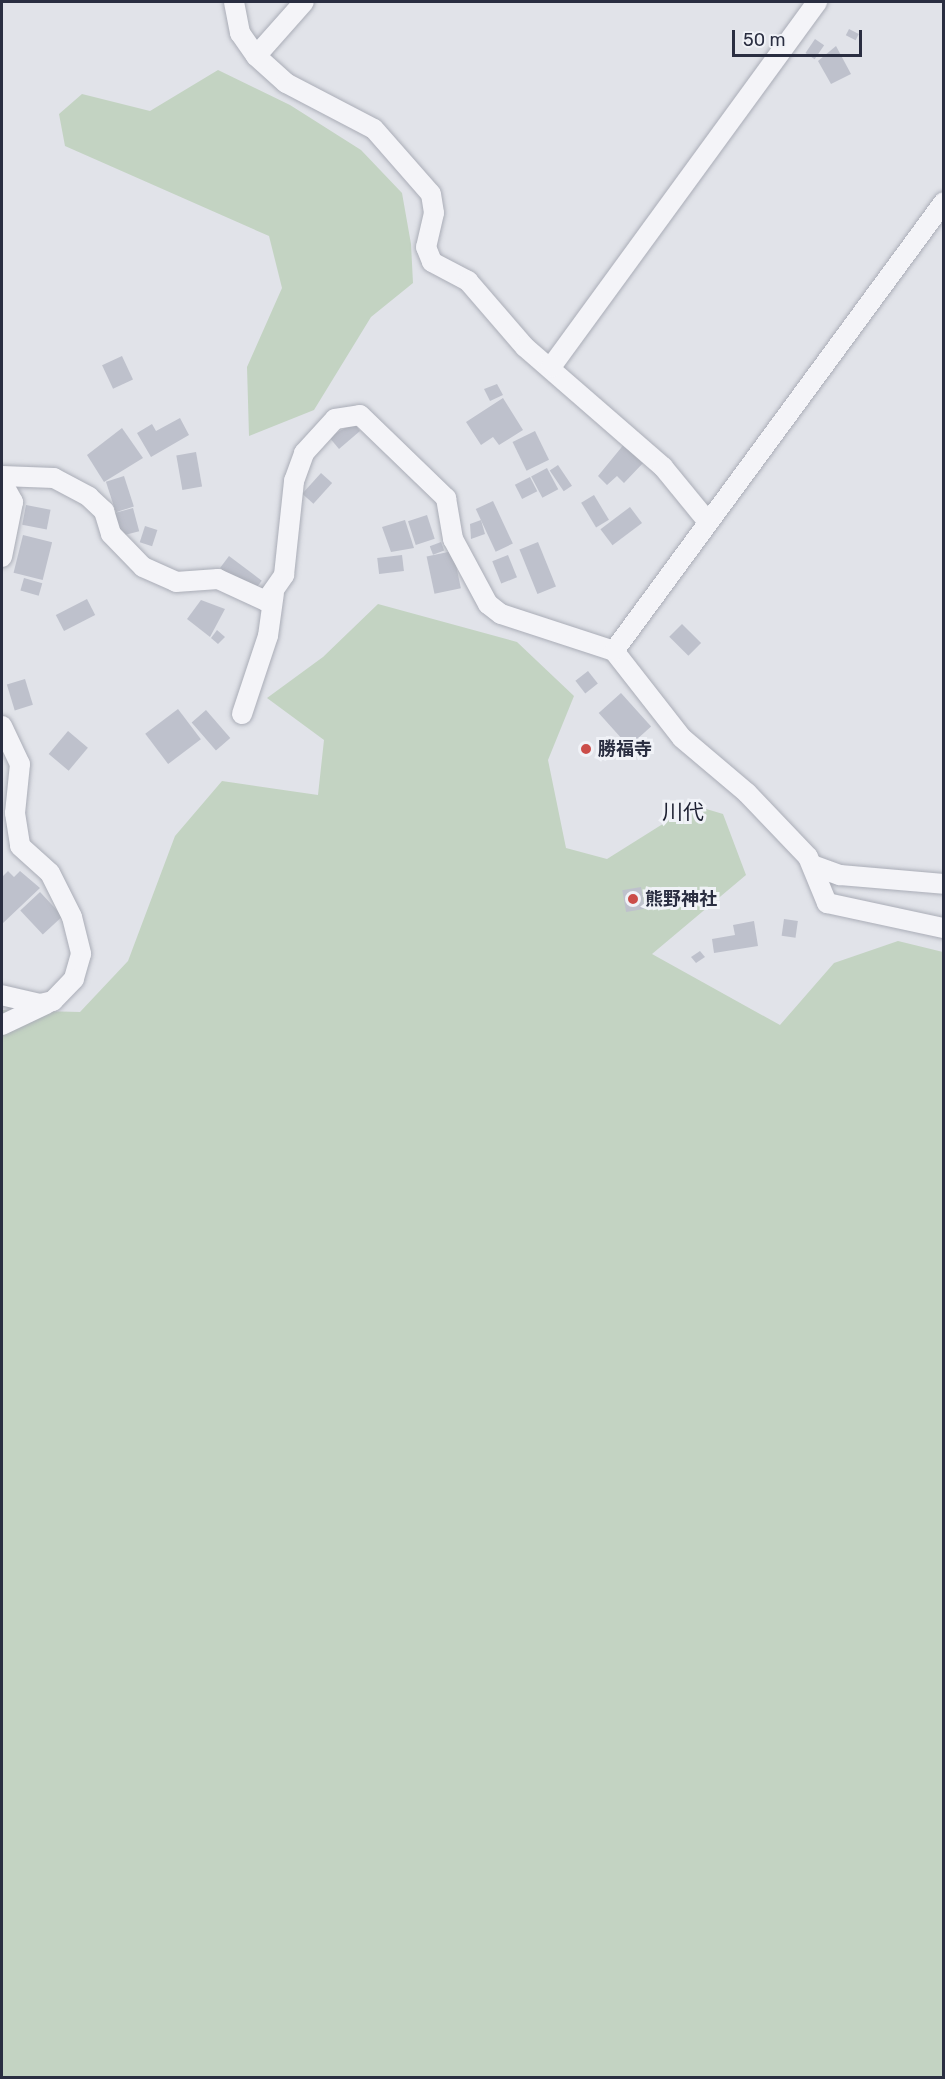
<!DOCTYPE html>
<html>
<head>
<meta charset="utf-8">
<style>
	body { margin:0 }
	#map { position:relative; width:945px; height:2079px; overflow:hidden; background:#e1e3e9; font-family:Rubik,"Noto Sans JP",sans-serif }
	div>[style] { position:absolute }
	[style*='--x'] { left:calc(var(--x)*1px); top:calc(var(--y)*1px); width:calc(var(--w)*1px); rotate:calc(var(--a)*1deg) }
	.green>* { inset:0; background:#c3d3c2 }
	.building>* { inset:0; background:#bec1cc; transform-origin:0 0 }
	.roads { filter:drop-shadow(0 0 2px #aaadb7) drop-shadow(0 0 2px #aaadb7) }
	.minor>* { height:20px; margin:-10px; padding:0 10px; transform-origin:10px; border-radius:10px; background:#f4f4f8 }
	.dots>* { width:16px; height:16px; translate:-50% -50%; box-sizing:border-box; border:3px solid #f0f2f7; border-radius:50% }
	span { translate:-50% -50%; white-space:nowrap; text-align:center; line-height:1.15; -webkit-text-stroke:6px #f0f2f7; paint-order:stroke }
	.poi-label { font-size:18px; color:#2a2e41; font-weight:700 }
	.left { translate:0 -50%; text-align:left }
	.quarter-label { font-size:21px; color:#1c1f31 }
	.frame { position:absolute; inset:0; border:3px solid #2a2e41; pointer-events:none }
	.scale { position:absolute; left:732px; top:30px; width:130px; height:27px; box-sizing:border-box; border:3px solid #2a2e41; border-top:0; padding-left:8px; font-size:18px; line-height:21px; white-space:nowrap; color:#2a2e41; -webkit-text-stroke:4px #f0f2f7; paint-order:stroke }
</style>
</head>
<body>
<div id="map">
	<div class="green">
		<div style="clip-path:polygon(218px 70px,290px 105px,361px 150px,402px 193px,411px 244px,413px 283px,371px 317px,314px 410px,249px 436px,247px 367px,282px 288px,269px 236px,65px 146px,59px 114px,82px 94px,150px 111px)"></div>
		<div style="clip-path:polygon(378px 604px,517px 642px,574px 696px,548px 760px,566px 848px,607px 859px,693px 805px,723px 814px,746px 875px,652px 954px,780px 1025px,834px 963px,898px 941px,943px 952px,943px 2077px,2px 2078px,2px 1010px,80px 1012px,128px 961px,175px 836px,222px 781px,318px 795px,324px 740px,267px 698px,323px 657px)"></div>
	</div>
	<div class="building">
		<div style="left:849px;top:29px;width:11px;height:7px;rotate:27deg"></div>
		<div style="left:815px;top:39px;width:11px;height:17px;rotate:34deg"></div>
		<div style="clip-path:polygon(836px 46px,851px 74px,831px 84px,818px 61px)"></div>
		<div style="left:122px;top:356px;width:26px;height:22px;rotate:65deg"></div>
		<div style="clip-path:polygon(497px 384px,503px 395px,490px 401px,484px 389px)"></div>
		<div style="clip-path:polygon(503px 398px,523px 430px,499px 445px,493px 437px,481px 445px,466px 422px)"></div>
		<div style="clip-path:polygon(180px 418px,189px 435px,151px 457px,137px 433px,152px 424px,156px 431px)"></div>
		<div style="clip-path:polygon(354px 423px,360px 431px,339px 449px,329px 437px)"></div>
		<div style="clip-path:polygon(122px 428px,143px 458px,104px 482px,87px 455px)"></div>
		<div style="left:535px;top:431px;width:32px;height:25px;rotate:64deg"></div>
		<div style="clip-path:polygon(625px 443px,644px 462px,624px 483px,617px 476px,607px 485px,598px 476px)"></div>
		<div style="left:196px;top:452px;width:35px;height:20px;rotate:80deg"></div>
		<div style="left:558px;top:465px;width:25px;height:10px;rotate:56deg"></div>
		<div style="left:547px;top:468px;width:24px;height:18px;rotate:62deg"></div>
		<div style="left:321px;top:473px;width:15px;height:28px;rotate:42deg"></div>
		<div style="left:124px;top:476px;width:32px;height:19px;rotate:72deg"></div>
		<div style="left:530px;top:477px;width:16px;height:17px;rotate:63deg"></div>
		<div style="left:594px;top:495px;width:29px;height:15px;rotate:59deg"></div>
		<div style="left:493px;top:501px;width:47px;height:19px;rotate:65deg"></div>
		<div style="left:26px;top:505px;width:25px;height:20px;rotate:11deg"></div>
		<div style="left:630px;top:507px;width:20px;height:37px;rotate:53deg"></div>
		<div style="left:133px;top:508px;width:24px;height:19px;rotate:75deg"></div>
		<div style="left:427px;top:515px;width:25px;height:20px;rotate:72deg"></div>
		<div style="clip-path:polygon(405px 520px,414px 548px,391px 552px,382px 527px)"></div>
		<div style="clip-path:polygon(481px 520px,485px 534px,471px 539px,470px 524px)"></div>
		<div style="left:145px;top:526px;width:13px;height:17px;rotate:18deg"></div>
		<div style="left:23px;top:535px;width:30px;height:39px;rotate:14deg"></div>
		<div style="left:441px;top:542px;width:9px;height:12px;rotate:69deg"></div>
		<div style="left:538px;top:542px;width:48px;height:20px;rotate:68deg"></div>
		<div style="left:453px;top:551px;width:38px;height:27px;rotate:78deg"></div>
		<div style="left:402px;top:555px;width:16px;height:25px;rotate:83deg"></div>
		<div style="left:508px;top:555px;width:24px;height:17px;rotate:68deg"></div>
		<div style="left:229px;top:556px;width:41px;height:15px;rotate:37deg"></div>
		<div style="left:24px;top:578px;width:19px;height:13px;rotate:16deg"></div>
		<div style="left:87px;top:599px;width:18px;height:35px;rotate:63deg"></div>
		<div style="clip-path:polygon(201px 600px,225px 609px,210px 637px,187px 619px)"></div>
		<div style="left:682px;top:624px;width:27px;height:18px;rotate:45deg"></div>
		<div style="clip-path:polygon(217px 630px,225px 637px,218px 644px,211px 638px)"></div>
		<div style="left:588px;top:671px;width:16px;height:16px;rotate:52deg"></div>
		<div style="left:25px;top:679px;width:27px;height:19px;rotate:73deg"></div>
		<div style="left:621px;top:693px;width:45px;height:30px;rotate:48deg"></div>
		<div style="left:178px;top:709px;width:38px;height:41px;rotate:53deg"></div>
		<div style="left:206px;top:710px;width:37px;height:19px;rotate:49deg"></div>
		<div style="left:68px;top:731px;width:26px;height:30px;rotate:40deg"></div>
		<div style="clip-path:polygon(8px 871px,14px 877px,20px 871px,40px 888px,2px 924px,2px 877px)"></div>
		<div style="left:641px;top:887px;width:22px;height:19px;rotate:80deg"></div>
		<div style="left:40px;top:892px;width:33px;height:27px;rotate:47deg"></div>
		<div style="left:784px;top:919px;width:14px;height:17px;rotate:8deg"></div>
		<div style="clip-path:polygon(754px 921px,758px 946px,714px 953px,712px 939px,735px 935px,733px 925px)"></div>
		<div style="clip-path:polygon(700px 951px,705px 957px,696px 963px,691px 957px)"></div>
	</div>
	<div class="roads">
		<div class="minor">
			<div style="--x:234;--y:2;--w:32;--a:79"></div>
			<div style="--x:240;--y:33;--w:28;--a:55"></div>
			<div style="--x:256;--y:56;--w:40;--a:42"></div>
			<div style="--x:286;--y:83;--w:99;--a:27.6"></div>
			<div style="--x:374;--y:129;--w:86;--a:48.8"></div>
			<div style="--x:431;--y:194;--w:19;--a:81"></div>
			<div style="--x:434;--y:213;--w:35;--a:103"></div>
			<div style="--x:426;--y:247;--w:16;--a:68"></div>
			<div style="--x:432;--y:262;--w:41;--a:27.8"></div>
			<div style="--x:468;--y:281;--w:87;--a:49.2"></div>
			<div style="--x:525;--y:347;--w:183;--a:41"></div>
			<div style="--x:663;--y:467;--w:71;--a:50.7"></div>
			<div style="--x:256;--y:56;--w:72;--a:-48.4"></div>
			<div style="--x:551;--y:367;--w:452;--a:-53.9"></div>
			<div style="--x:2;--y:476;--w:52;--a:2.2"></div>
			<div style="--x:54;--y:478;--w:40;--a:28"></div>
			<div style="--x:89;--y:497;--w:21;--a:43"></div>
			<div style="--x:104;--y:511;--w:24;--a:73"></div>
			<div style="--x:111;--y:534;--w:46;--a:45.9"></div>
			<div style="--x:143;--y:567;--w:36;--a:24"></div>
			<div style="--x:176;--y:582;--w:42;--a:-4.1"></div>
			<div style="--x:218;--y:579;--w:53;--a:24.6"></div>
			<div style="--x:266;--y:601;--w:32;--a:-55"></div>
			<div style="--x:284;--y:575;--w:95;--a:-83.9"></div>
			<div style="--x:294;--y:481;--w:30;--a:-70"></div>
			<div style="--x:304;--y:453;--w:46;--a:-47.6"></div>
			<div style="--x:335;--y:419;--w:25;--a:-9"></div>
			<div style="--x:360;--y:415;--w:120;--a:44"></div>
			<div style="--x:446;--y:498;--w:42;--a:80.3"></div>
			<div style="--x:453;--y:539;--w:74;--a:61.7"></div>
			<div style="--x:488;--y:604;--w:16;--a:38"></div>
			<div style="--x:501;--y:614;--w:119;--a:18.1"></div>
			<div style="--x:614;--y:651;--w:110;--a:52"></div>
			<div style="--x:682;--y:738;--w:85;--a:40.2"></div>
			<div style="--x:747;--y:793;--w:88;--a:46.4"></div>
			<div style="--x:808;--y:857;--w:50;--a:67.6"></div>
			<div style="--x:827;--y:903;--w:120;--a:12.1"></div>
			<div style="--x:2;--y:482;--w:23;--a:61"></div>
			<div style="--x:13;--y:502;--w:56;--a:101.3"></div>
			<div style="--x:614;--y:651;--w:557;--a:-53.69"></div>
			<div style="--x:242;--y:714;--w:82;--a:-71.6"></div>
			<div style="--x:268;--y:636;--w:43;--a:-82.1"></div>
			<div style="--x:2;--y:726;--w:42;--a:64.7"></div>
			<div style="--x:20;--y:764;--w:49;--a:95.8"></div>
			<div style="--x:15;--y:813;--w:33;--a:81"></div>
			<div style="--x:20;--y:846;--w:40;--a:42"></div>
			<div style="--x:50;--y:873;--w:49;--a:63.4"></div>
			<div style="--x:72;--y:917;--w:38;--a:76"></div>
			<div style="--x:81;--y:954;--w:26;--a:106"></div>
			<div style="--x:74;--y:979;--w:30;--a:134"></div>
			<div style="--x:53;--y:1001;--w:13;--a:167"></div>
			<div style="--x:40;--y:1004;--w:39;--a:-167"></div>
			<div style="--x:812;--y:865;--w:30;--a:20"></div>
			<div style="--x:840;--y:875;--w:104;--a:4.9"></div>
			<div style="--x:2;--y:1025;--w:49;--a:-25.5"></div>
		</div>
	</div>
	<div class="dots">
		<div style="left:586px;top:749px;background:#cb4d49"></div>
		<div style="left:633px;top:899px;background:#cb4d49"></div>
	</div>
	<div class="poi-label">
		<span class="left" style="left:598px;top:749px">勝福寺</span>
		<span class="left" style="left:645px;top:899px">熊野神社</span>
	</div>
	<div class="quarter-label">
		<span style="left:683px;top:812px">川代</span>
	</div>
	<div class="frame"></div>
	<div class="scale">50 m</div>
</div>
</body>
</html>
